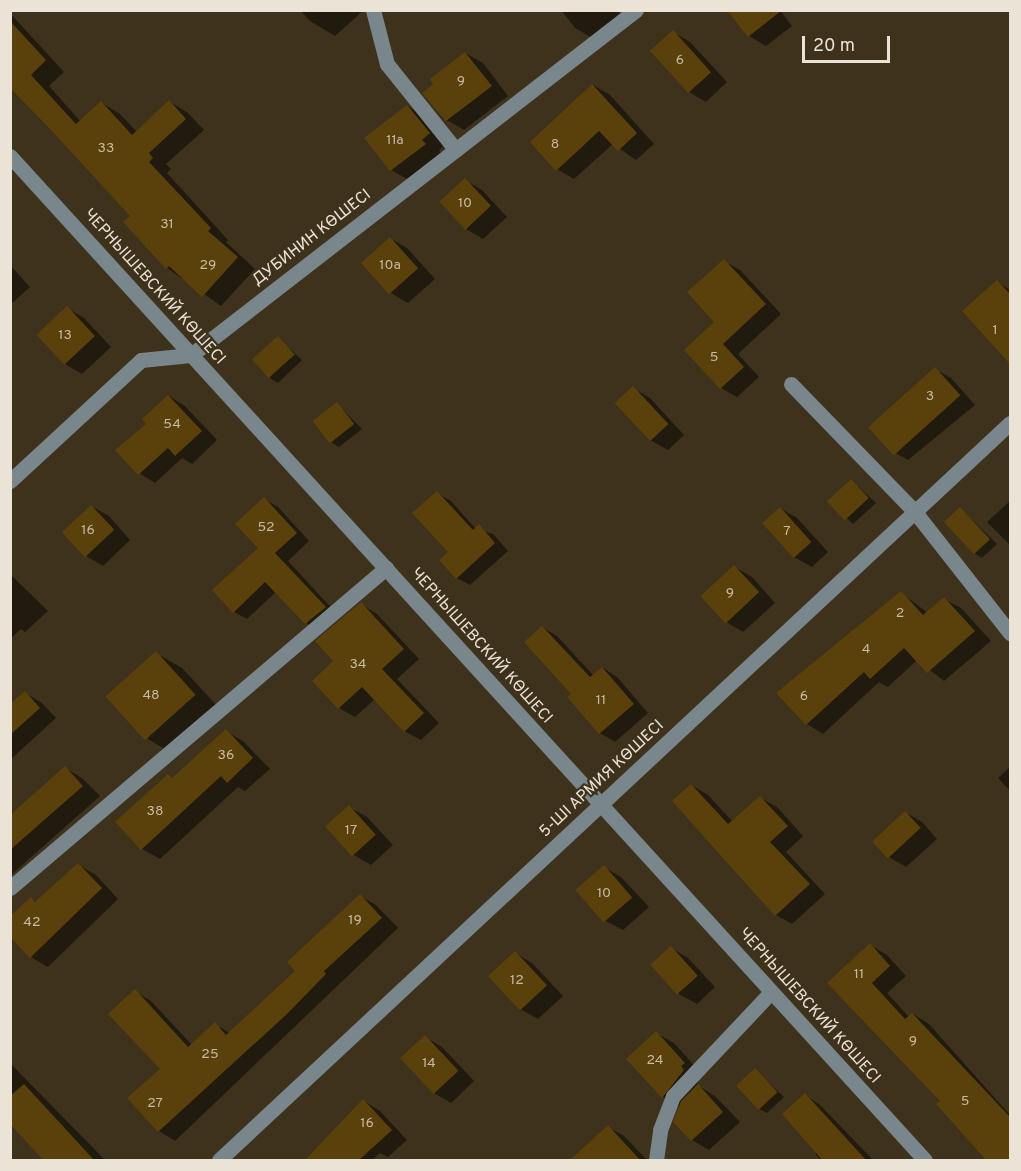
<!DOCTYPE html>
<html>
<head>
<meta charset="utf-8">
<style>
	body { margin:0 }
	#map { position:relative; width:1021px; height:1171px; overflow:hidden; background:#3e321c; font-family:Overpass,sans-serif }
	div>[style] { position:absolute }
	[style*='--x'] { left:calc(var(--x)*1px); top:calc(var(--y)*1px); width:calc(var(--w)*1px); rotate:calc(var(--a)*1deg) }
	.shadow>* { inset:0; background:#0007 }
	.building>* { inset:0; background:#5a410b; transform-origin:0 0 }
	.minor>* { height:15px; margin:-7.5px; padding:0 7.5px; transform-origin:7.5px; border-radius:7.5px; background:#79868b }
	span { translate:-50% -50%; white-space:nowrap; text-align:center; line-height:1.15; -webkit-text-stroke:4.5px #3e321c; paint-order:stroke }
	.number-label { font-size:14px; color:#c7baa3 }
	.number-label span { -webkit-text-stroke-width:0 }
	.street-label { font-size:16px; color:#ebe3d6 }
	.frame { position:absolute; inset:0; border:12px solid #ebe3d6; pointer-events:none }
	.scale { position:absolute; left:802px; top:36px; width:88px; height:27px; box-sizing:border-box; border:3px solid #ebe3d6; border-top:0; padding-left:8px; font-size:18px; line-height:21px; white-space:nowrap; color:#ebe3d6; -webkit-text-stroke:4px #3e321c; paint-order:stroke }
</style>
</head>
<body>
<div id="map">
	<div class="shadow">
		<div style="clip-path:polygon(300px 10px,364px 10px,335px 36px,310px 21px)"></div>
		<div style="clip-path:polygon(561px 10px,617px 10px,621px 16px,592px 38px,575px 28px)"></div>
		<div style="clip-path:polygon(780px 10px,792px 26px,766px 46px,749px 36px)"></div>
		<div style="clip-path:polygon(10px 13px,64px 72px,49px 86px,81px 122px,102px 103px,120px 114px,137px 132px,170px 102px,188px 113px,204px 130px,166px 164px,171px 169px,167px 173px,228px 240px,226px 242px,255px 269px,221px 306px,167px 268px,132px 216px,10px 86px)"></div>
		<div style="clip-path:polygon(673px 32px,690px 42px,727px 82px,706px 102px,689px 92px)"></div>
		<div style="clip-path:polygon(465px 53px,483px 63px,508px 96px,464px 130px,447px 120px)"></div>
		<div style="clip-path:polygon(593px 85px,610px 95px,654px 144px,636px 160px,613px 144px,574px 179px,557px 169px)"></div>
		<div style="clip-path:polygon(407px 106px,424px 116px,446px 144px,439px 150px,442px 155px,409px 180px,391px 170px,366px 138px)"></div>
		<div style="clip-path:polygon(465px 180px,482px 190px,507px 217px,483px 239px,466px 229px)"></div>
		<div style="clip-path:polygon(390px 238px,407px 248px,435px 279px,408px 303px,391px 293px)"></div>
		<div style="clip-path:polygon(724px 261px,740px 270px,781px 314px,738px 354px,759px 377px,737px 397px,721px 388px,716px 322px)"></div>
		<div style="clip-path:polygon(10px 265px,30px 287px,10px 305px)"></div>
		<div style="clip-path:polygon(997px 282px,1010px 290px,1010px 359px)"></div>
		<div style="clip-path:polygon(67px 308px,84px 318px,111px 347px,82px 374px,65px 364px)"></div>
		<div style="clip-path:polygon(278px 338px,302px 360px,278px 383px,270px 378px)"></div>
		<div style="clip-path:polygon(935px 369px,951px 378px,975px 405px,908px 460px,892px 451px)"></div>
		<div style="clip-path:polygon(633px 388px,650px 398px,684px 435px,668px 450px,650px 440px,616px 403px)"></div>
		<div style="clip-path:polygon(169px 396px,185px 406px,217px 440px,192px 464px,182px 458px,155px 483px,139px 473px,148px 424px)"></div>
		<div style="clip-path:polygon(337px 404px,362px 429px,339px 447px,331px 442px)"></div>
		<div style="clip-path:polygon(852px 481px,876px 503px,853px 524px,829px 501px)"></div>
		<div style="clip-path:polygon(437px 493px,451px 501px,476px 529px,493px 534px,508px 551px,470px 585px,457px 578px)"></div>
		<div style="clip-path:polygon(264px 499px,278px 507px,309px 541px,288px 561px,338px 615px,319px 631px,306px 623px,276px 592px,247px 619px,234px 612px,260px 548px)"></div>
		<div style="clip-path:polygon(1010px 501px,1010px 545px,987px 522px)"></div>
		<div style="clip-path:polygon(91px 506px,109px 516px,130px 540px,103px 566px,86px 556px)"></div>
		<div style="clip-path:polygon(780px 508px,797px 518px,828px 552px,812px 567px,794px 557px)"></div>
		<div style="clip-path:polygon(961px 509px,997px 544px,982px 558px,974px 553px)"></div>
		<div style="clip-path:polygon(735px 567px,752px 577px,775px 603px,743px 632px,726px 622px)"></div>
		<div style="clip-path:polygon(10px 574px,48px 611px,25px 632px,21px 629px,10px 639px)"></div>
		<div style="clip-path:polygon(901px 593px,928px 613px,944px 599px,961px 608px,991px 641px,944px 681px,917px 660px,888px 687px,879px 682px,823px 734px,807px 724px)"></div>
		<div style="clip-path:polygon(361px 604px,377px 614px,419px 659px,397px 679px,439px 723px,421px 740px,404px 731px,375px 699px,355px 717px,339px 708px,335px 661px)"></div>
		<div style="clip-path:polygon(542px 627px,557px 636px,594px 676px,603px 668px,617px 677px,648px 713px,615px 742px,600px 733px,573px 694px)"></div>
		<div style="clip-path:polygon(156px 653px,182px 668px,221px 710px,173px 754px,148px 739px)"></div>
		<div style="clip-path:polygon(25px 693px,42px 703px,56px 718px,10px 760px,10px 706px)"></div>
		<div style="clip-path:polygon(226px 731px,243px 741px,270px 769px,245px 791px,238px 787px,160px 859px,142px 849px,117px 822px,168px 775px,174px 779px)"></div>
		<div style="clip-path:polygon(1010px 767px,1010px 791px,998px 778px)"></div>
		<div style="clip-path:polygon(65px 768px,82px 778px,100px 796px,10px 876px,10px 811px,14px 814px)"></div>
		<div style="clip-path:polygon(691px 785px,708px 795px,733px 822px,760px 798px,777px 807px,803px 836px,786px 852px,825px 894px,792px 924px,776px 915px)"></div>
		<div style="clip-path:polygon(349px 807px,367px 817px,393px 845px,371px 865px,354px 855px)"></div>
		<div style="clip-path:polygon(905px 812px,922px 822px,937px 839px,906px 867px,889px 857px)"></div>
		<div style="clip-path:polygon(78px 865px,96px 875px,118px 899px,48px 967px,31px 957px,31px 899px,37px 902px)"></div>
		<div style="clip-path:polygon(604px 867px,621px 877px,649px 907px,623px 930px,606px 921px)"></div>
		<div style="clip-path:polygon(360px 896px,376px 905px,398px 928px,175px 1141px,159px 1131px,129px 1098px,162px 1069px,135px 991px,151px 1001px,192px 1045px,215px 1024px,230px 1033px,297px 971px)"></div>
		<div style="clip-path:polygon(870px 945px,887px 955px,906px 976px,887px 993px,909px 1017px,913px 1014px,929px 1024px,1010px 1115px,1010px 1160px,942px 1101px,829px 983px)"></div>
		<div style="clip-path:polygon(671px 948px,688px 958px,715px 987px,697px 1004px,679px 994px)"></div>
		<div style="clip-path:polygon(515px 953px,532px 963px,563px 996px,538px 1019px,520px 1009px)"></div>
		<div style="clip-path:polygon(656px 1033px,674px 1043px,701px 1073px,697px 1085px,715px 1096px,740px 1122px,709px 1150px,692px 1140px,681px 1108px,663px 1097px)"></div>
		<div style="clip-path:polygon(425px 1037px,442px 1047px,474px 1081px,451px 1103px,434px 1093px)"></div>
		<div style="clip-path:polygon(10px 1063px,105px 1160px,46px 1160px,10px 1120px)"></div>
		<div style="clip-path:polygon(755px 1070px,784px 1097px,767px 1113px,759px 1109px)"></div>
		<div style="clip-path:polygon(805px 1095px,819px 1104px,873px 1160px,821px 1160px,816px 1155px)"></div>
		<div style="clip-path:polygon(364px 1101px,380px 1111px,407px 1140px,388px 1157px,380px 1153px,372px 1160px,305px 1160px)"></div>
		<div style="clip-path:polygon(608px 1127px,624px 1136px,647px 1160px,572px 1160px)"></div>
	</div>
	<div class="building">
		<div style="clip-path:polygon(727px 10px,782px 10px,748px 37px)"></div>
		<div style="clip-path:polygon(10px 21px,46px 60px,31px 75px,76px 124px,101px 101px,132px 135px,169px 100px,186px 119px,149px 153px,153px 158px,149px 162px,211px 228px,208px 231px,238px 257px,202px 297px,169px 266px,166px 269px,123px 222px,130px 216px,51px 130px,13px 91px,10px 93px)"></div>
		<div style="left:673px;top:30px;width:57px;height:31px;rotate:48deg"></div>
		<div style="clip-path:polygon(465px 52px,492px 86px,446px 121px,422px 93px,433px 84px,430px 79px)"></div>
		<div style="clip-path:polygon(592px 84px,637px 133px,618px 151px,599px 131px,556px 171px,530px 142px)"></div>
		<div style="clip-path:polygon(407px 105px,430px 133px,422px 140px,426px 144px,390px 171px,364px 138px)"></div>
		<div style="left:465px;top:178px;width:38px;height:35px;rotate:47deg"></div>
		<div style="left:390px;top:237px;width:42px;height:39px;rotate:48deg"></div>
		<div style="clip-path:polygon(724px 259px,766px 304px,723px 344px,744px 367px,720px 389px,684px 350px,714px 322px,687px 292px)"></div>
		<div style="clip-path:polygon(997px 280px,1011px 295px,1011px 365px,962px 311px)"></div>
		<div style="left:67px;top:306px;width:41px;height:42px;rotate:47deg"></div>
		<div style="left:278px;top:336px;width:25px;height:35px;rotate:48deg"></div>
		<div style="left:935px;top:367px;width:38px;height:90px;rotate:48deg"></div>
		<div style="left:633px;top:386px;width:52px;height:25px;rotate:47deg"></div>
		<div style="clip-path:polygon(168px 395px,202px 431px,175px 456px,168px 448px,138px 475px,115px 450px,146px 424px,142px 419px)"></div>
		<div style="left:337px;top:402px;width:28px;height:31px;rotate:52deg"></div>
		<div style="left:851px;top:479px;width:26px;height:33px;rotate:47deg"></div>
		<div style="clip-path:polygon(437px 491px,473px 530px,479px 524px,495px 543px,456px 579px,439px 560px,448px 552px,412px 513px)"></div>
		<div style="clip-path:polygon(264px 497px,297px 533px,275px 553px,326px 607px,305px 624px,265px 582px,233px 613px,212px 590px,258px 548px,235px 524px)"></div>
		<div style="left:91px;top:505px;width:34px;height:40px;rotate:47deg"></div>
		<div style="left:780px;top:507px;width:47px;height:24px;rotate:48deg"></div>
		<div style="left:960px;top:507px;width:44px;height:22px;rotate:47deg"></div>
		<div style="left:734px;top:565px;width:37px;height:46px;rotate:47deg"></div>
		<div style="clip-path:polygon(901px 591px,923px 615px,944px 597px,975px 631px,927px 673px,904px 648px,870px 679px,864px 672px,806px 725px,776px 693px)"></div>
		<div style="clip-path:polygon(361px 602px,404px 649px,382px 669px,424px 713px,404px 732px,362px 687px,338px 709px,312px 681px,333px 661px,315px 641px)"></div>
		<div style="clip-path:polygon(542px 626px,590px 677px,602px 667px,634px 704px,599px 734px,567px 697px,571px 694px,524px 642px)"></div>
		<div style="left:156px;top:651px;width:59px;height:68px;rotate:48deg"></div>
		<div style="clip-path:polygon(25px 691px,40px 708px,10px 735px,10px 704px)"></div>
		<div style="clip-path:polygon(226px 729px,253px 758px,227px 783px,221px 776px,141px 850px,115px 822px,168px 774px,172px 778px)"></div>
		<div style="clip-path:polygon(65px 766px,83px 786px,10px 850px,10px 815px)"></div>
		<div style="clip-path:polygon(691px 784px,728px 824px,760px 796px,788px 826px,770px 842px,810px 884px,775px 916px,672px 801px)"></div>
		<div style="left:349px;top:805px;width:40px;height:32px;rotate:48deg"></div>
		<div style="left:905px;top:811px;width:23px;height:45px;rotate:47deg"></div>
		<div style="clip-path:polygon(78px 863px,102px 888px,30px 958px,10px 937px,10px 916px,31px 897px,35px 902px)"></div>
		<div style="left:604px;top:865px;width:43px;height:38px;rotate:49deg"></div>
		<div style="clip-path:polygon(360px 894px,382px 918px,324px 971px,326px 974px,287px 1014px,158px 1132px,127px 1098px,160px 1069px,108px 1014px,135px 989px,188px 1047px,215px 1022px,226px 1035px,295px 971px,287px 962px)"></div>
		<div style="clip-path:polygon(870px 943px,890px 966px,872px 983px,905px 1019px,912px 1013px,1011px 1118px,1011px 1161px,987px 1161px,936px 1104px,940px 1101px,827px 983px)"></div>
		<div style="left:671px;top:946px;width:40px;height:28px;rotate:48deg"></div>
		<div style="left:515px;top:951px;width:47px;height:37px;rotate:47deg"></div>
		<div style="clip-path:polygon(656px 1031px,685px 1063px,681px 1066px,684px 1070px,662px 1098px,626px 1059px)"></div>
		<div style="left:425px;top:1035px;width:49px;height:34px;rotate:47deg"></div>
		<div style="left:755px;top:1068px;width:33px;height:26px;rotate:47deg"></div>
		<div style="clip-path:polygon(24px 1084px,95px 1161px,44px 1161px,10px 1124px,10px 1096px)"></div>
		<div style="clip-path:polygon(698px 1084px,723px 1112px,691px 1141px,673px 1122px,681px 1101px)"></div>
		<div style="clip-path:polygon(805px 1093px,867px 1161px,823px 1161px,782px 1114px)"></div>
		<div style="clip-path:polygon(363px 1099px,392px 1130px,358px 1161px,304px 1161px)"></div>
		<div style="clip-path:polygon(608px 1125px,641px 1161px,569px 1161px)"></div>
	</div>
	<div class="minor">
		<div style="--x:373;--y:10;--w:56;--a:75.5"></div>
		<div style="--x:387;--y:64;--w:110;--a:51.3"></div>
		<div style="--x:10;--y:156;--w:1358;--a:47.66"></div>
		<div style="--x:791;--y:384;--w:178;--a:45.9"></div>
		<div style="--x:915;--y:512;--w:154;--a:51.9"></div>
		<div style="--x:10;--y:481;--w:178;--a:-42.7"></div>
		<div style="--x:141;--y:360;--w:50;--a:-5.7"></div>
		<div style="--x:191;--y:355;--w:563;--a:-37.79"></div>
		<div style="--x:10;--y:888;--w:494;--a:-40.4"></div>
		<div style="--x:219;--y:1160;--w:1081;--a:-42.98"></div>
		<div style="--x:656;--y:1160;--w:30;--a:-82"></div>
		<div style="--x:660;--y:1130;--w:36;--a:-69"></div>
		<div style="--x:673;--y:1096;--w:143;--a:-46.7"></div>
	</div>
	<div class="number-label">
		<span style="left:680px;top:61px">6</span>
		<span style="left:461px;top:82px">9</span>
		<span style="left:395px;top:141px">11а</span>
		<span style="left:555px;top:145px">8</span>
		<span style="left:106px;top:149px">33</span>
		<span style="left:465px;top:204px">10</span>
		<span style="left:167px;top:225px">31</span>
		<span style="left:208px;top:266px">29</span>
		<span style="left:390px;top:266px">10а</span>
		<span style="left:995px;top:331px">1</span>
		<span style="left:65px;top:336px">13</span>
		<span style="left:714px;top:358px">5</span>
		<span style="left:930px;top:397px">3</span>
		<span style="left:172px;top:425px">54</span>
		<span style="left:266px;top:528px">52</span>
		<span style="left:88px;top:531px">16</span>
		<span style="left:787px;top:532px">7</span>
		<span style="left:730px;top:594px">9</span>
		<span style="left:900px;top:614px">2</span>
		<span style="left:866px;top:650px">4</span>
		<span style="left:358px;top:665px">34</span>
		<span style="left:151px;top:696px">48</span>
		<span style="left:804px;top:697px">6</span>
		<span style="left:601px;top:701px">11</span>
		<span style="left:226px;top:756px">36</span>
		<span style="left:155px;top:812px">38</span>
		<span style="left:351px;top:831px">17</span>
		<span style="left:604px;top:894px">10</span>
		<span style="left:355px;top:921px">19</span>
		<span style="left:32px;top:923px">42</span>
		<span style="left:859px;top:975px">11</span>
		<span style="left:517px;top:981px">12</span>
		<span style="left:913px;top:1042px">9</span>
		<span style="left:210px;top:1055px">25</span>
		<span style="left:655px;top:1061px">24</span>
		<span style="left:429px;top:1064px">14</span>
		<span style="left:965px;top:1102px">5</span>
		<span style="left:155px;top:1104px">27</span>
		<span style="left:367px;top:1124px">16</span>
	</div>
	<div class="street-label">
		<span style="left:312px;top:238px;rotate:-38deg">ДУБИНИН КӨШЕСІ</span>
		<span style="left:154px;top:287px;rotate:48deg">ЧЕРНЫШЕВСКИЙ КӨШЕСІ</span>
		<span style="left:481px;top:646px;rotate:48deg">ЧЕРНЫШЕВСКИЙ КӨШЕСІ</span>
		<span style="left:602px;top:779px;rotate:-43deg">5-ШІ АРМИЯ КӨШЕСІ</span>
		<span style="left:809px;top:1006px;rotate:48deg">ЧЕРНЫШЕВСКИЙ КӨШЕСІ</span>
	</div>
	<div class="frame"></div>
	<div class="scale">20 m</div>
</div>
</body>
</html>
